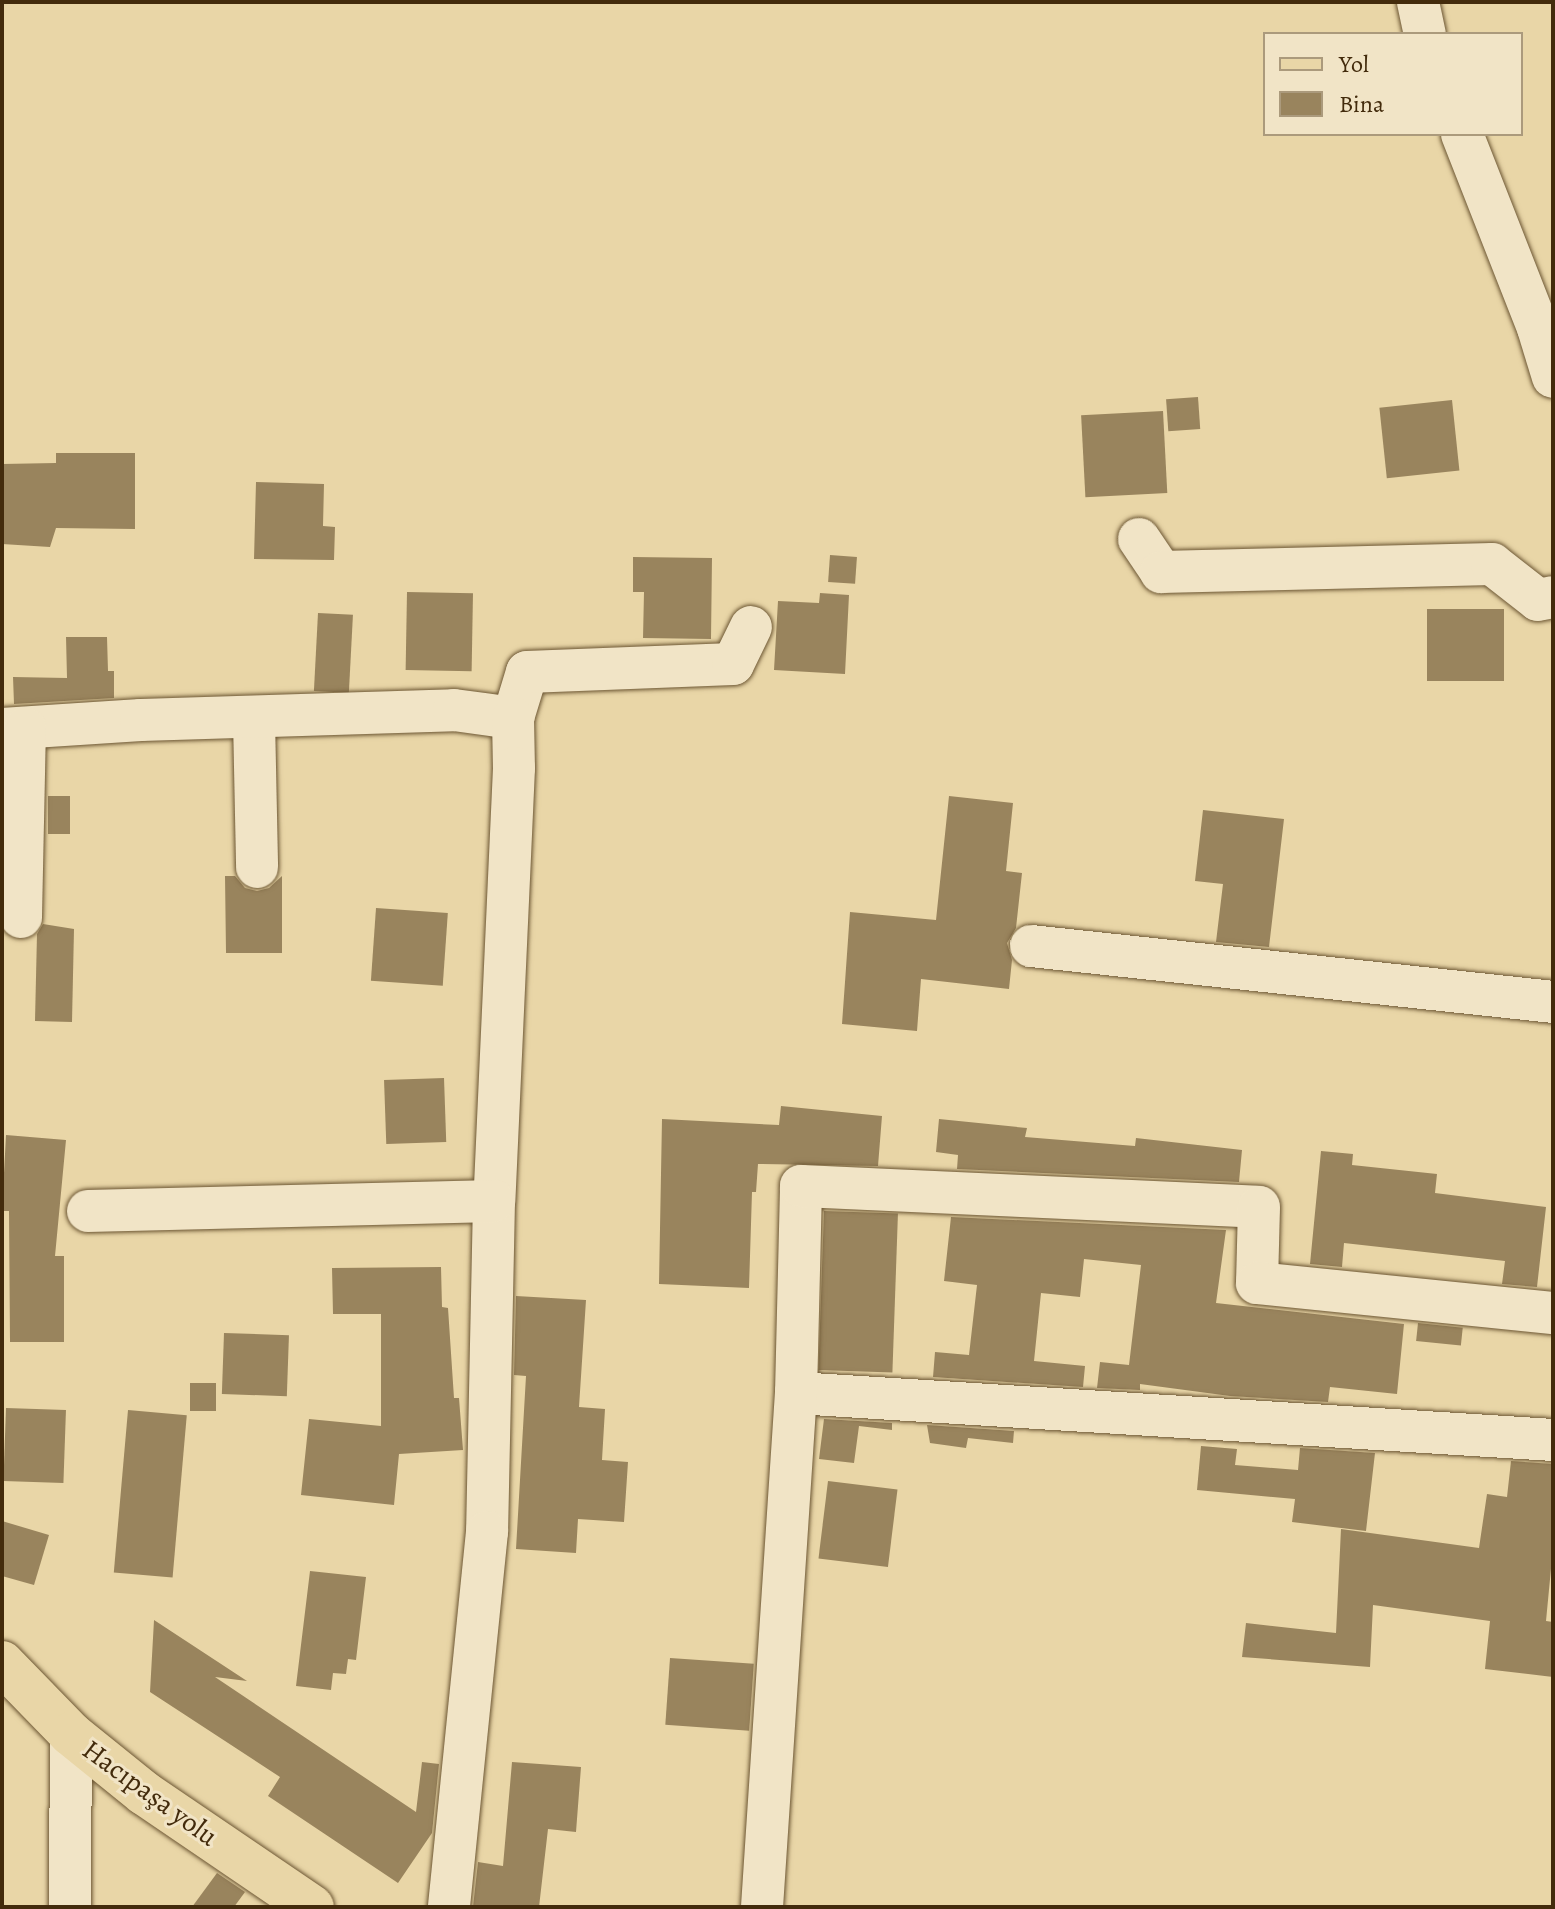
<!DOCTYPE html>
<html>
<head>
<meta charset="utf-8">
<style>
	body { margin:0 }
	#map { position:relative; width:1555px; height:1909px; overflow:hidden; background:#e9d6a7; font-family:Alegreya,serif }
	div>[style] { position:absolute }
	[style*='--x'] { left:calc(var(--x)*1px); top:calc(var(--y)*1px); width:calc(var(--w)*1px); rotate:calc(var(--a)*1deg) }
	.building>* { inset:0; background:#99845d; transform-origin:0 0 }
	.roads { filter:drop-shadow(0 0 2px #6c5633) drop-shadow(0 0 2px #6c5633) }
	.minor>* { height:42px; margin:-21px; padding:0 21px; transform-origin:21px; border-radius:21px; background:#f1e4c6 }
	.major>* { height:44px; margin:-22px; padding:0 22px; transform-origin:22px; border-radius:22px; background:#e9d6a7 }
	span { translate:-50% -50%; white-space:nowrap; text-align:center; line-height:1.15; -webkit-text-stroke:6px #f1e4c6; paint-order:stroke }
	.street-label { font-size:28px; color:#432b0c }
	.frame { position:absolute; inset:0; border:4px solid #432b0c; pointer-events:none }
	.legend { position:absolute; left:1263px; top:32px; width:260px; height:104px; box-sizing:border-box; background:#f1e4c6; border:2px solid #ab9a7c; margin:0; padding:10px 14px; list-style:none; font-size:24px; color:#432b0c }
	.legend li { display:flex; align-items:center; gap:16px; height:40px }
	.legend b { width:40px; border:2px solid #ab9a7c }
</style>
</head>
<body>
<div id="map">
	<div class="building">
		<div style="left:1198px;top:397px;width:32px;height:32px;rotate:86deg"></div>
		<div style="left:1452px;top:400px;width:71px;height:73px;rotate:84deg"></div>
		<div style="left:1163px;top:411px;width:82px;height:82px;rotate:87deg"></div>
		<div style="clip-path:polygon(56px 453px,135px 453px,135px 529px,56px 528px,50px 547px,2px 544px,2px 464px,56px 463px)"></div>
		<div style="clip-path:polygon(256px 482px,324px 484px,323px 526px,335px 527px,334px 560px,254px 559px)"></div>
		<div style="left:830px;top:555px;width:27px;height:27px;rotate:4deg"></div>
		<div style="clip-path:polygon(633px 557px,712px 558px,711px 639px,643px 638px,644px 592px,633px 592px)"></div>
		<div style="left:407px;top:592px;width:66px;height:78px;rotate:1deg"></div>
		<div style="clip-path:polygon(820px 593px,849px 595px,845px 674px,774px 670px,778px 601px,819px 603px)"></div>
		<div style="left:1427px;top:609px;width:77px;height:72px"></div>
		<div style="left:318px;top:613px;width:35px;height:78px;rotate:3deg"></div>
		<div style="clip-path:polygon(66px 637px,107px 637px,108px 671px,114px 671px,114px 698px,14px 704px,13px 677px,67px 678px)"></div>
		<div style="left:48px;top:796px;width:22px;height:38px"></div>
		<div style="clip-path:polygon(949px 796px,1013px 803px,1006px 871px,1022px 873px,1016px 928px,1007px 943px,1012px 960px,1009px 989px,921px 979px,917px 1031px,842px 1024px,850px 912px,936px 920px)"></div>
		<div style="clip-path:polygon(1203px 810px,1284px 819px,1269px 947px,1216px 942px,1223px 884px,1195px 881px)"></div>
		<div style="clip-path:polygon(225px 876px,235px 876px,245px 888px,257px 891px,269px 888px,282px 876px,282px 953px,226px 953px)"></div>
		<div style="left:376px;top:908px;width:72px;height:73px;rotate:4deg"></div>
		<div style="clip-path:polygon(43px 924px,74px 929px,72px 1022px,35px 1021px,37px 934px)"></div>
		<div style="left:444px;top:1078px;width:64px;height:60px;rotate:88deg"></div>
		<div style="clip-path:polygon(781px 1106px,882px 1116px,878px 1166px,758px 1164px,756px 1192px,752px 1192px,749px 1288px,659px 1284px,662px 1119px,779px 1125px)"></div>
		<div style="clip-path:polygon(939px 1119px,1027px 1128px,1025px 1137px,1135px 1146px,1136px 1138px,1242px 1150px,1239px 1182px,957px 1169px,958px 1155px,936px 1152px)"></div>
		<div style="clip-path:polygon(6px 1135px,66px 1140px,55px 1256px,64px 1256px,64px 1342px,10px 1342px,9px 1211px,2px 1211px)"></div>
		<div style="clip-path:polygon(1321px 1151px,1353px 1154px,1352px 1165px,1437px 1174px,1435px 1193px,1546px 1207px,1537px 1287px,1502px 1284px,1505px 1261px,1344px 1243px,1342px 1267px,1310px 1264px)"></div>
		<div style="left:824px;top:1211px;width:74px;height:159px;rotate:2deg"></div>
		<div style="clip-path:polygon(951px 1217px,1226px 1230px,1216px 1303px,1404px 1324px,1397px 1394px,1330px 1387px,1328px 1402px,1230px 1396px,1140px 1384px,1140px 1390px,1097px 1388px,1100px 1362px,1129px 1365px,1141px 1265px,1084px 1259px,1080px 1297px,1041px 1293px,1034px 1361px,1085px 1366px,1083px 1387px,933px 1377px,935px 1352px,969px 1355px,977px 1285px,944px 1281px)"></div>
		<div style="clip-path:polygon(441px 1267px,442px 1307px,448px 1308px,454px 1398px,459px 1398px,463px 1450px,399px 1454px,394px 1505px,301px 1495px,309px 1419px,381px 1426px,381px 1314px,333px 1314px,332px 1268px)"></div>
		<div style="clip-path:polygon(516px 1296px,586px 1300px,579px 1407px,605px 1409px,602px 1460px,628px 1462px,624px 1522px,578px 1519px,576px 1553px,516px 1549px,526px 1376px,514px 1375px)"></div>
		<div style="left:1418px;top:1323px;width:45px;height:18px;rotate:6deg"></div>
		<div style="left:224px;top:1333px;width:65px;height:61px;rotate:2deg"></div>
		<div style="left:190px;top:1383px;width:26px;height:28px"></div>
		<div style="left:6px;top:1408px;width:60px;height:73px;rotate:2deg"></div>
		<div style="left:128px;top:1410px;width:59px;height:163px;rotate:5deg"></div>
		<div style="clip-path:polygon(824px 1419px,892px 1423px,892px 1430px,859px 1426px,854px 1463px,819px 1459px)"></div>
		<div style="clip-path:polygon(927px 1425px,1014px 1431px,1013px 1443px,968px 1438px,966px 1448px,930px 1443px)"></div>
		<div style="clip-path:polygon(1201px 1446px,1237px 1449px,1235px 1465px,1298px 1470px,1300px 1448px,1375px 1453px,1366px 1531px,1292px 1522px,1295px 1499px,1197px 1490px)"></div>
		<div style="clip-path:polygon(1511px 1461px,1553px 1464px,1553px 1548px,1546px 1621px,1553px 1622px,1553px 1677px,1485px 1669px,1490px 1621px,1373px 1605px,1370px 1667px,1242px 1657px,1246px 1623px,1336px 1633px,1341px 1529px,1479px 1548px,1487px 1494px,1507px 1497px)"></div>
		<div style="left:828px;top:1481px;width:70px;height:78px;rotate:7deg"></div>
		<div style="clip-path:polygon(2px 1521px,49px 1535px,34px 1585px,2px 1576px)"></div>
		<div style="clip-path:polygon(310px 1571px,366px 1577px,356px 1660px,348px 1659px,346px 1674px,333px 1673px,331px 1690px,296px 1686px)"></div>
		<div style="clip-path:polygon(154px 1620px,247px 1681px,215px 1677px,416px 1812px,422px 1762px,439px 1764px,432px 1833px,398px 1883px,268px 1796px,280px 1777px,150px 1692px)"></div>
		<div style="left:670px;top:1658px;width:84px;height:67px;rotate:4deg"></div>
		<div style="clip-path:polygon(512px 1762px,581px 1767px,576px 1832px,548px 1829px,539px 1907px,473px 1907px,478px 1862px,503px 1866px)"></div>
		<div style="clip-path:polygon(217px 1873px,245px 1892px,234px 1907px,192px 1907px)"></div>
	</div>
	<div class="roads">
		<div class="minor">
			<div style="--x:1418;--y:2;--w:33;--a:78"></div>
			<div style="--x:1462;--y:134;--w:208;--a:68.6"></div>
			<div style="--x:1538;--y:328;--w:51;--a:73"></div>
			<div style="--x:1139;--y:539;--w:40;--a:56"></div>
			<div style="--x:1161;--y:572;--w:331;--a:-1.4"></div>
			<div style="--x:1492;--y:564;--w:58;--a:38"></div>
			<div style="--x:1538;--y:600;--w:15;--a:-11"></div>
			<div style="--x:513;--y:718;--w:48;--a:-73.1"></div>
			<div style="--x:527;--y:672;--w:206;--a:-2.2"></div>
			<div style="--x:733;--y:664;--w:41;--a:-64.1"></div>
			<div style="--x:254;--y:719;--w:148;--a:88.8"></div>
			<div style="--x:2;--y:729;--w:139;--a:-3.7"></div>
			<div style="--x:141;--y:720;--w:313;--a:-1.8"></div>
			<div style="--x:454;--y:710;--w:60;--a:7.7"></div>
			<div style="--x:513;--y:718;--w:50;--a:88.9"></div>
			<div style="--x:514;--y:768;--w:433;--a:92.6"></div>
			<div style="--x:494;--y:1201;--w:331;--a:91.2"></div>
			<div style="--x:487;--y:1532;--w:377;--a:95.8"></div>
			<div style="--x:21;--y:917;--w:189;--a:-88.8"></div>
			<div style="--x:1031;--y:946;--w:525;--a:6.12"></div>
			<div style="--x:88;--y:1211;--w:406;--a:-1.4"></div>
			<div style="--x:796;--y:1393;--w:758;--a:3.55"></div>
			<div style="--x:70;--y:1907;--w:173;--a:-89.7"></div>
			<div style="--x:762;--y:1907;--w:515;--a:-86.22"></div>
			<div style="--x:796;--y:1393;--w:207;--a:-88.6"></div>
			<div style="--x:801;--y:1186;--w:458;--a:2.6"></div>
			<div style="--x:1259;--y:1207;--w:76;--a:91.5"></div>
			<div style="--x:1257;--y:1283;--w:298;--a:5.8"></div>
		</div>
		<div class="major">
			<div style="--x:2;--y:1663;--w:99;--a:45.8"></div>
			<div style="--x:71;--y:1734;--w:94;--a:38.9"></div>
			<div style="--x:144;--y:1793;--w:203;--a:34.2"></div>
		</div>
	</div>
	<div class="street-label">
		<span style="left:150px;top:1793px;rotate:36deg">Hacıpaşa yolu</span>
	</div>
	<div class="frame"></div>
	<ul class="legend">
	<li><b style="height:10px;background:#e9d6a7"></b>Yol</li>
	<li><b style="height:22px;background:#99845d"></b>Bina</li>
	</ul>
</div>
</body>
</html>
